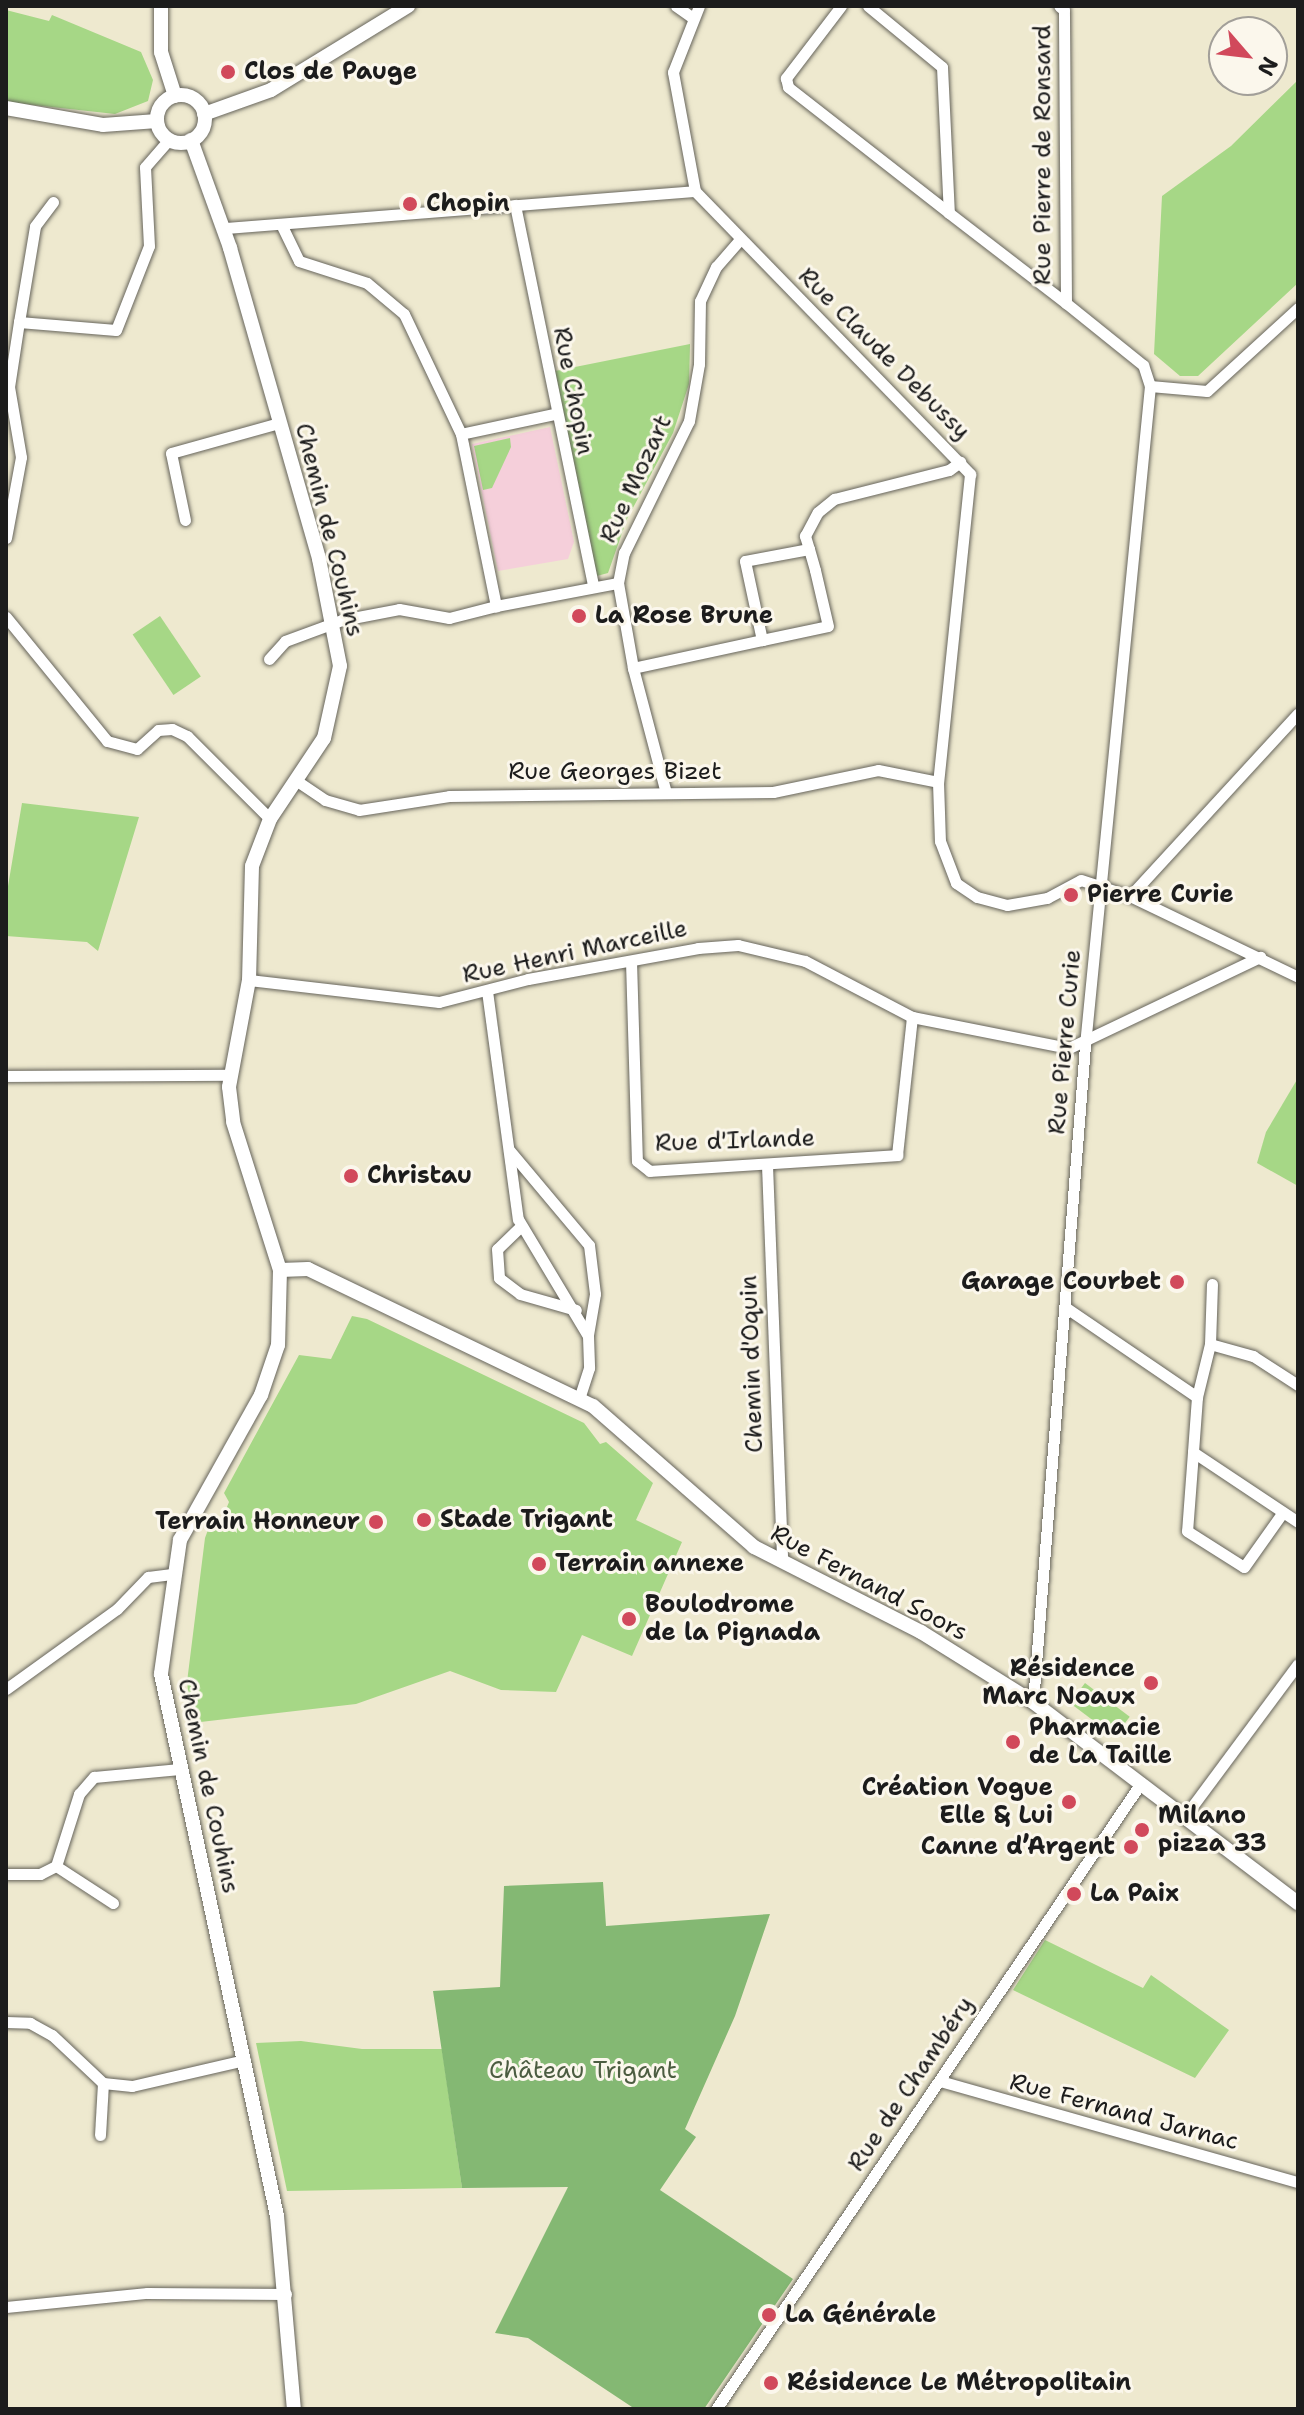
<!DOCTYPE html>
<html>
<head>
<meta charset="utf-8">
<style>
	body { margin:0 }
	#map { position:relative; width:1304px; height:2415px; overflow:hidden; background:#eee9cf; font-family:"Shantell Sans",sans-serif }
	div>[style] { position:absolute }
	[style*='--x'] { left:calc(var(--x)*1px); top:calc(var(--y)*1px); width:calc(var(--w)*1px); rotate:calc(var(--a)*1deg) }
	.built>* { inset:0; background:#f5cfda }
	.green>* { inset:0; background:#a6d786; transform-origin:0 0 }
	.forest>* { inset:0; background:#84b873 }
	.roads { filter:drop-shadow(0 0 2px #66645b) drop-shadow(0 0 2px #66645b) }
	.minor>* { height:11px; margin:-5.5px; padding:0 5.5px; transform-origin:5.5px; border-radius:5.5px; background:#fff }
	.tertiary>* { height:14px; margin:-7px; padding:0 7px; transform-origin:7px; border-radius:7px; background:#fff }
	.tertiary>.ring { margin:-7px; padding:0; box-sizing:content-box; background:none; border:14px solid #fff; border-radius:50% }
	.dots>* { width:22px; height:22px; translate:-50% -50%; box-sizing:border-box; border:4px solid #fbf7ec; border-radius:50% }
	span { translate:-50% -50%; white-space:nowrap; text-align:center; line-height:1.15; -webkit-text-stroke:6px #fbf7ec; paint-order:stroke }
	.poi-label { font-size:24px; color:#1c1c1c; font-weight:700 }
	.left { translate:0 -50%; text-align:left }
	.right { translate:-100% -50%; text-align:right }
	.street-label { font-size:24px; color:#1c1c1c }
	.park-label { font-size:24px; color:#4c5d41 }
	.frame { position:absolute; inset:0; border:8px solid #1c1c1c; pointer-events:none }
	.north { position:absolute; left:1208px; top:16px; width:80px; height:80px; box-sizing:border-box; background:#fbf7ec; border:2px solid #a29f99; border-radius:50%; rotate:118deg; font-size:22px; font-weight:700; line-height:32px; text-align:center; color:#1c1c1c }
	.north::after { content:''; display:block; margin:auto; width:28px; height:36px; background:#d1495b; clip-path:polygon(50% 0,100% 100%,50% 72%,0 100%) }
</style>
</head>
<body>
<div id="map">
	<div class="built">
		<div style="clip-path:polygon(550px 427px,574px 542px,568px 559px,498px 571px,472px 444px)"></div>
	</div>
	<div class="green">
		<div style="clip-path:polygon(6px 10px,49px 21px,52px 15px,141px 52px,153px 80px,148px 101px,115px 114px,6px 102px)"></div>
		<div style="clip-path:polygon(1298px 80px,1298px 283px,1198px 376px,1180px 376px,1154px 354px,1162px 196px,1231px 146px)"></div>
		<div style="clip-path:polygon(690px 344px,689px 384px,673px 433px,627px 519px,608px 573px,593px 577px,555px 371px)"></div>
		<div style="clip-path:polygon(510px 438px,511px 447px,492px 488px,483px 490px,474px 446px)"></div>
		<div style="left:160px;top:616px;width:73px;height:33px;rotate:56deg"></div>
		<div style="clip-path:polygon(22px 803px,139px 817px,98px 951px,87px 942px,6px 936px,6px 898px)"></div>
		<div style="clip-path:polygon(1298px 1078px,1298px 1186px,1257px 1163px,1266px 1132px)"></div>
		<div style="clip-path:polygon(352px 1316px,367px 1319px,584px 1423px,600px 1444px,606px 1442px,653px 1483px,636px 1520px,682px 1542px,632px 1656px,582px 1635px,556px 1692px,501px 1690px,450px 1671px,356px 1704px,192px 1723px,187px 1682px,205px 1538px,212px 1519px,222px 1519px,229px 1502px,224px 1493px,299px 1355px,331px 1359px)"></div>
		<div style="left:1085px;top:1683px;width:56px;height:25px;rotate:37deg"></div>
		<div style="clip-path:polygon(1045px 1940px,1143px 1988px,1151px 1975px,1229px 2030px,1195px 2078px,1013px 1990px)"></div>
		<div style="clip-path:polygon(301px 2041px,362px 2049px,442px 2049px,462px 2188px,287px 2191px,256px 2043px)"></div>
	</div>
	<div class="forest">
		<div style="clip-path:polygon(603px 1882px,606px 1926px,770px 1914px,735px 2016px,685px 2129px,696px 2137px,660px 2190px,793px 2279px,704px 2409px,635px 2409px,528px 2338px,495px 2333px,568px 2187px,462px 2188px,433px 1991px,500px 1987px,504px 1886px)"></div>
	</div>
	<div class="roads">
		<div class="minor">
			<div style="--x:676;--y:6;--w:19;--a:35"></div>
			<div style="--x:841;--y:6;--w:91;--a:127.4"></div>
			<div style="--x:786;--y:78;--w:9;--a:77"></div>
			<div style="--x:788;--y:87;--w:204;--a:38"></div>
			<div style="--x:868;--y:6;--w:96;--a:39.5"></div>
			<div style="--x:942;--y:67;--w:146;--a:87.3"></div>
			<div style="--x:949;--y:213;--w:148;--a:37.6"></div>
			<div style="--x:695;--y:191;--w:121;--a:-100.5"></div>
			<div style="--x:673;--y:72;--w:71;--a:-68.5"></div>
			<div style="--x:515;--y:205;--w:388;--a:78.4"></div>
			<div style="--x:281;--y:224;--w:41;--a:64.1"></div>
			<div style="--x:299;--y:261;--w:71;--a:17.9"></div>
			<div style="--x:367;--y:283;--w:48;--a:40"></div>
			<div style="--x:404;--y:314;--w:133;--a:64.6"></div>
			<div style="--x:225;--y:228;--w:471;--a:-4.5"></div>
			<div style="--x:695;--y:191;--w:395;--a:45.8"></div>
			<div style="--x:970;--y:474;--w:310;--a:95.9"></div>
			<div style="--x:938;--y:782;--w:59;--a:88.1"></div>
			<div style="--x:940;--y:841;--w:45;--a:69.1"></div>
			<div style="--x:956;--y:883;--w:25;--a:34"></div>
			<div style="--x:977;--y:897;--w:31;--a:15"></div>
			<div style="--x:1007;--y:905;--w:41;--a:-9.9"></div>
			<div style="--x:1047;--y:898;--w:38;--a:-28"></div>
			<div style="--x:1081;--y:880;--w:52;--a:18.1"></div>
			<div style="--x:1130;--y:896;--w:187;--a:25.7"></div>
			<div style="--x:19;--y:322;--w:97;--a:-80.5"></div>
			<div style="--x:35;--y:226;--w:30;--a:-53"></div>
			<div style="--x:1150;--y:386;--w:57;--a:5"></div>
			<div style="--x:1207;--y:391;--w:123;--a:-42.4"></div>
			<div style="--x:554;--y:414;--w:95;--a:167.9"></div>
			<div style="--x:461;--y:434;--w:176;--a:78.5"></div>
			<div style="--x:496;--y:606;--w:124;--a:-10.7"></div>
			<div style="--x:185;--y:520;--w:68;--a:-101.8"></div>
			<div style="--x:171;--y:453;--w:112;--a:-15.5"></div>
			<div style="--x:6;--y:538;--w:82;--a:-79.5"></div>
			<div style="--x:21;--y:457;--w:71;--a:-99.7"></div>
			<div style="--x:9;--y:387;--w:66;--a:-81.3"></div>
			<div style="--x:19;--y:322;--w:97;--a:4.7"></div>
			<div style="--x:116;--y:330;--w:90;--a:-68.6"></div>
			<div style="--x:149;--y:246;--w:79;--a:-92.9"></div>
			<div style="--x:145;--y:167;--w:37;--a:-49"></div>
			<div style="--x:809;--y:549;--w:65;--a:169.4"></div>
			<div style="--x:745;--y:561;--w:81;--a:77.9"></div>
			<div style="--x:762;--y:640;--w:67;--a:-12"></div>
			<div style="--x:828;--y:626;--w:57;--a:-103.1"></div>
			<div style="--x:815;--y:570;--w:22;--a:-106"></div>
			<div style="--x:809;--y:549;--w:14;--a:-107"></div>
			<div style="--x:805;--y:536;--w:27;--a:-62"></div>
			<div style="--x:818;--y:512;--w:21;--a:-39"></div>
			<div style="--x:834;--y:499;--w:119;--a:-14.2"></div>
			<div style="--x:949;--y:470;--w:14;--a:-36"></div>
			<div style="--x:6;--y:617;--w:160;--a:50.8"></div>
			<div style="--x:107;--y:741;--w:31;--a:15"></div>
			<div style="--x:137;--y:749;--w:28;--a:-42"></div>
			<div style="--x:158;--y:730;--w:14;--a:-4"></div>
			<div style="--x:172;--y:729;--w:17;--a:25"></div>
			<div style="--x:187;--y:736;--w:117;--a:45"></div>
			<div style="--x:269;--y:659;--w:24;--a:-48"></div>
			<div style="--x:285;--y:641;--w:61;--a:-20.2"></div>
			<div style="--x:342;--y:620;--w:58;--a:-10.9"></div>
			<div style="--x:399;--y:609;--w:51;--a:10.2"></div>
			<div style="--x:449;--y:618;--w:49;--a:-14.3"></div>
			<div style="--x:633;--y:668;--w:132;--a:-12.2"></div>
			<div style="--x:297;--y:781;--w:34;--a:34"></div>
			<div style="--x:325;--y:800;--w:35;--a:16"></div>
			<div style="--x:359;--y:810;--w:91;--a:-8.8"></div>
			<div style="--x:449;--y:796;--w:324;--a:-0.7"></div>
			<div style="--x:773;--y:792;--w:107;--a:-11.8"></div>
			<div style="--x:878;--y:770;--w:61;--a:11.3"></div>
			<div style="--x:666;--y:793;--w:129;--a:-104.8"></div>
			<div style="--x:633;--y:668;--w:86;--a:-100"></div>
			<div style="--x:618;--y:583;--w:31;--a:-79"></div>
			<div style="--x:624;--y:553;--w:147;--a:-63.8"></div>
			<div style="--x:689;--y:421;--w:58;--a:-80"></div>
			<div style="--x:699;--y:364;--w:63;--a:-89.1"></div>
			<div style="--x:700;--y:301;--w:38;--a:-65"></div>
			<div style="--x:716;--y:267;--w:37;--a:-49"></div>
			<div style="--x:1130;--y:896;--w:248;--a:-47.4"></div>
			<div style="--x:631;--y:961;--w:200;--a:88.3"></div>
			<div style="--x:637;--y:1161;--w:16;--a:38"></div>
			<div style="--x:650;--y:1171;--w:248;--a:-3.7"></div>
			<div style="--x:897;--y:1155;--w:139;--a:-83.8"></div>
			<div style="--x:249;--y:980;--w:191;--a:6.6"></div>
			<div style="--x:439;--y:1002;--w:92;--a:-14.5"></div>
			<div style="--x:528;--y:979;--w:173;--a:-10.3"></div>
			<div style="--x:698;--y:948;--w:40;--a:-4.3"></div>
			<div style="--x:738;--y:945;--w:69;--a:13.4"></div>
			<div style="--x:805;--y:961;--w:121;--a:27.6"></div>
			<div style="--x:912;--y:1017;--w:160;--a:11.2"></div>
			<div style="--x:1069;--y:1048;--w:212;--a:-25.5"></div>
			<div style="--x:487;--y:991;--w:230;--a:82.3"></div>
			<div style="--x:518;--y:1219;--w:136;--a:59.1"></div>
			<div style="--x:588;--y:1336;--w:32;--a:88"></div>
			<div style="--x:589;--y:1368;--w:32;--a:108"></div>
			<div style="--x:6;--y:1076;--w:224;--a:-0.3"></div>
			<div style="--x:510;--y:1151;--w:123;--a:50"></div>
			<div style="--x:589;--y:1245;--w:49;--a:83"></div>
			<div style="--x:595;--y:1294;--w:42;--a:99.7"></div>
			<div style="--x:767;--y:1165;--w:397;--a:87.8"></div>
			<div style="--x:521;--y:1226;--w:33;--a:136"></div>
			<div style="--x:497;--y:1249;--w:29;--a:86"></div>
			<div style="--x:499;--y:1278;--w:26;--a:37"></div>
			<div style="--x:520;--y:1294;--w:58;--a:15.9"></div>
			<div style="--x:1212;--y:1284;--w:60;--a:91.9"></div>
			<div style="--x:1210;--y:1344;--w:45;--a:15.6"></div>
			<div style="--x:1253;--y:1356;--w:54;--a:32.8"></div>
			<div style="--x:1065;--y:1307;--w:160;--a:34.3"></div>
			<div style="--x:1197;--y:1397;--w:55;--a:94.2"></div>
			<div style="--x:1193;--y:1452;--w:126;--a:33.7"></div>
			<div style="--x:1197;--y:1397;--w:55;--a:-76.2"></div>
			<div style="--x:1193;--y:1452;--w:79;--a:94.3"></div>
			<div style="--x:1187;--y:1531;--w:67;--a:32.3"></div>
			<div style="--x:1244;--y:1567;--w:67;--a:-54.7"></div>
			<div style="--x:6;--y:1689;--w:137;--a:-35.8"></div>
			<div style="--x:117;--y:1609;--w:45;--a:-45.9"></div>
			<div style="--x:148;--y:1577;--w:26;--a:-7"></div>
			<div style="--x:1033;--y:1702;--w:659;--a:-85.47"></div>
			<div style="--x:1085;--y:1045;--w:662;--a:-84.37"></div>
			<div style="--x:1150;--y:386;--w:22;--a:-108"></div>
			<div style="--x:1143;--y:365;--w:99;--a:-141.2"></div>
			<div style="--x:1066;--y:303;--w:293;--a:-90.4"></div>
			<div style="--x:1064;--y:10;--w:6;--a:-141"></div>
			<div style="--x:1185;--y:1816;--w:189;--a:-53.4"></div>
			<div style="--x:56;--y:1866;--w:68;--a:33"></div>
			<div style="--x:6;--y:1874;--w:34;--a:0"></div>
			<div style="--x:40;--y:1874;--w:18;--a:-27"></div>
			<div style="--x:56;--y:1866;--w:76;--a:-72.3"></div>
			<div style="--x:79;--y:1794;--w:23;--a:-49"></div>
			<div style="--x:94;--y:1777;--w:86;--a:-5.3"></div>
			<div style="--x:6;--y:2022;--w:24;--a:2"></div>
			<div style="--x:30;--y:2023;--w:25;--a:29"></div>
			<div style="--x:52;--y:2035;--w:70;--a:43.3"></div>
			<div style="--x:103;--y:2083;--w:29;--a:6"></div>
			<div style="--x:132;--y:2086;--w:116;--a:-13"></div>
			<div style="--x:940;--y:2081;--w:372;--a:15.8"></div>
			<div style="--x:100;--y:2135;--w:52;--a:-86.7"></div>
			<div style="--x:6;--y:2307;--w:142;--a:-5.7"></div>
			<div style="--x:147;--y:2293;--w:139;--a:0.4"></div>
			<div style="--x:716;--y:2409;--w:757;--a:-55.83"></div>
		</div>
		<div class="tertiary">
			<div style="--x:161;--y:6;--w:46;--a:90"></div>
			<div style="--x:161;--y:52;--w:46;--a:72.3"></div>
			<div class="ring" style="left:157px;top:95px;width:34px;height:34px"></div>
			<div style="--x:6;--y:108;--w:98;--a:9.9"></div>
			<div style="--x:103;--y:125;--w:54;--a:-4.2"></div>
			<div style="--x:204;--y:114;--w:71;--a:-19.7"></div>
			<div style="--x:271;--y:90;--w:161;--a:-31.5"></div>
			<div style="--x:191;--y:140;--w:115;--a:70.1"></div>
			<div style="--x:230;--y:248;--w:323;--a:74"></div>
			<div style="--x:319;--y:559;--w:109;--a:78.9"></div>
			<div style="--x:340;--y:666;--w:74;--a:102.5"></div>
			<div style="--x:324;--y:738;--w:97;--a:123.7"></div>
			<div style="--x:270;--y:819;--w:50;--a:111"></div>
			<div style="--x:252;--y:866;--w:114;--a:91.5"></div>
			<div style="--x:249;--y:980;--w:109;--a:100.6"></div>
			<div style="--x:229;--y:1087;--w:35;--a:83"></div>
			<div style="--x:233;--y:1122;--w:155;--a:72.4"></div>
			<div style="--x:280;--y:1270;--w:75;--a:91.5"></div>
			<div style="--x:278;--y:1345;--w:53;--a:108.8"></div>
			<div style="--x:261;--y:1395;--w:166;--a:119.2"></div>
			<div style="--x:180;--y:1540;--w:135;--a:98.1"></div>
			<div style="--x:161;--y:1674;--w:554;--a:77.92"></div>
			<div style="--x:277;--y:2216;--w:194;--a:85"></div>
			<div style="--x:280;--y:1270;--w:28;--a:-2"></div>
			<div style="--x:308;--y:1269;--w:316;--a:25.7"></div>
			<div style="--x:593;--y:1406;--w:214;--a:41.2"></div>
			<div style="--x:754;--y:1547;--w:187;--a:27"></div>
			<div style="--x:921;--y:1632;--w:132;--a:32"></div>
			<div style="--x:1033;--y:1702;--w:333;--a:37.2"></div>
		</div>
	</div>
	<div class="dots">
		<div style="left:228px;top:72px;background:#d1495b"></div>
		<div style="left:410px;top:204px;background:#d1495b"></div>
		<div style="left:579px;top:616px;background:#d1495b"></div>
		<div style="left:1071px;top:895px;background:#d1495b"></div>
		<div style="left:351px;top:1176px;background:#d1495b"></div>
		<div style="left:1177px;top:1282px;background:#d1495b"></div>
		<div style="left:424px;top:1520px;background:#d1495b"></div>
		<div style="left:376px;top:1522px;background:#d1495b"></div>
		<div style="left:539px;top:1564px;background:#d1495b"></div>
		<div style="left:629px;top:1619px;background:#d1495b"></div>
		<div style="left:1151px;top:1683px;background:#d1495b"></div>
		<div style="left:1013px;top:1742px;background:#d1495b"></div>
		<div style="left:1069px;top:1802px;background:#d1495b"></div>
		<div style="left:1142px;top:1830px;background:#d1495b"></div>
		<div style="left:1131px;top:1847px;background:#d1495b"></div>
		<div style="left:1074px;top:1894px;background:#d1495b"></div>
		<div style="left:769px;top:2315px;background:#d1495b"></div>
		<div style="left:771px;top:2383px;background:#d1495b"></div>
	</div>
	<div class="poi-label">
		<span class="left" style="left:244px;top:72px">Clos de Pauge</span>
		<span class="left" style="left:426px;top:204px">Chopin</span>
		<span class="left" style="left:595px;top:616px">La Rose Brune</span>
		<span class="left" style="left:1087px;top:895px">Pierre Curie</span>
		<span class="left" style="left:367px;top:1176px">Christau</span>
		<span class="right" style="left:1161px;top:1282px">Garage Courbet</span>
		<span class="left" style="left:440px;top:1520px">Stade Trigant</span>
		<span class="right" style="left:360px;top:1522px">Terrain Honneur</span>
		<span class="left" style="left:555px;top:1564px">Terrain annexe</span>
		<span class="left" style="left:645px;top:1619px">Boulodrome<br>de la Pignada</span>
		<span class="right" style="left:1135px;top:1683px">Résidence<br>Marc Noaux</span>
		<span class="left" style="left:1029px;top:1742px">Pharmacie<br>de La Taille</span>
		<span class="right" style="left:1053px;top:1802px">Création Vogue<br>Elle &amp; Lui</span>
		<span class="left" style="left:1158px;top:1830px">Milano<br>pizza 33</span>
		<span class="right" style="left:1115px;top:1847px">Canne d’Argent</span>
		<span class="left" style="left:1090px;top:1894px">La Paix</span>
		<span class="left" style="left:785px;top:2315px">La Générale</span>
		<span class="left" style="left:787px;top:2383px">Résidence Le Métropolitain</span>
	</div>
	<div class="street-label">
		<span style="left:1043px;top:155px;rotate:-90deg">Rue Pierre de Ronsard</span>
		<span style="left:884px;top:354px;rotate:45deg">Rue Claude Debussy</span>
		<span style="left:573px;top:391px;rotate:79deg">Rue Chopin</span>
		<span style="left:636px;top:479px;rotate:-65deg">Rue Mozart</span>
		<span style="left:329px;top:530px;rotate:76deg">Chemin de Couhins</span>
		<span style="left:615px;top:772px">Rue Georges Bizet</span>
		<span style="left:575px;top:952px;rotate:-12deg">Rue Henri Marceille</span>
		<span style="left:1065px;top:1042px;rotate:-85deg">Rue Pierre Curie</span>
		<span style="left:735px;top:1141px;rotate:-2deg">Rue d'Irlande</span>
		<span style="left:752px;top:1364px;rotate:-92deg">Chemin d'Oquin</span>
		<span style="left:869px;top:1583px;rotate:28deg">Rue Fernand Soors</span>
		<span style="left:208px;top:1786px;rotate:78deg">Chemin de Couhins</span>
		<span style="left:911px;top:2084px;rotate:-56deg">Rue de Chambéry</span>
		<span style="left:1124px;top:2112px;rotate:15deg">Rue Fernand Jarnac</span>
	</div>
	<div class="park-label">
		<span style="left:583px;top:2071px">Château Trigant</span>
	</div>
	<div class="frame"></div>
	<div class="north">N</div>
</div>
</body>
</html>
